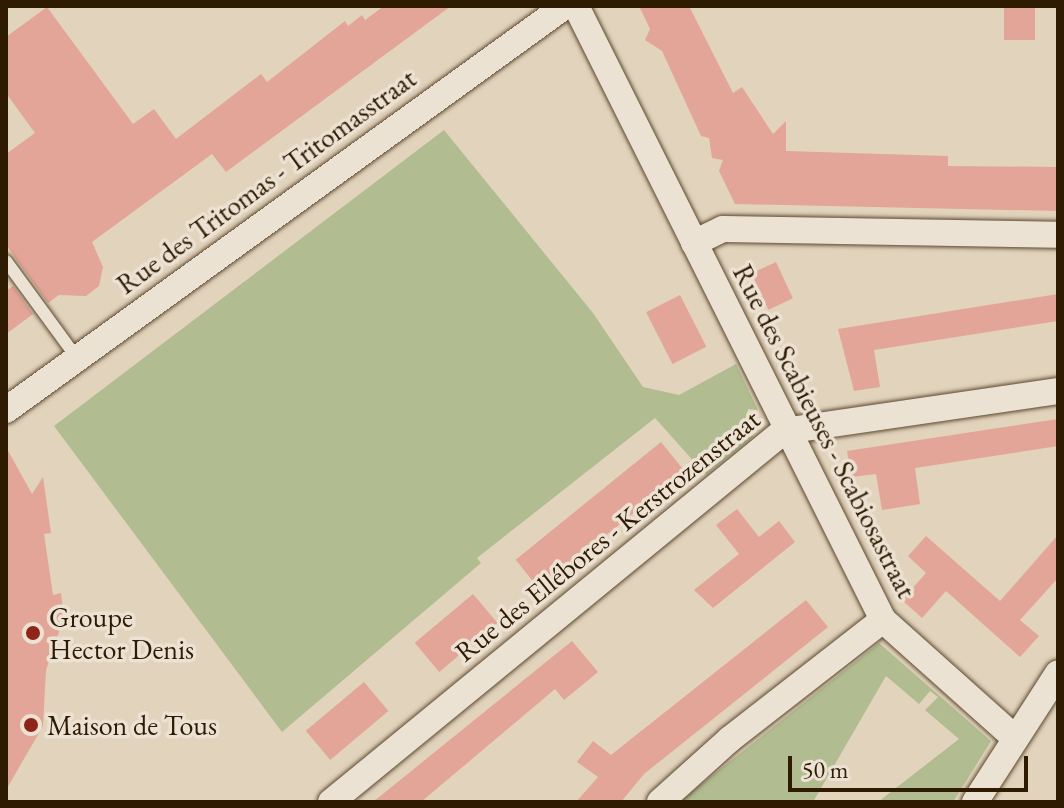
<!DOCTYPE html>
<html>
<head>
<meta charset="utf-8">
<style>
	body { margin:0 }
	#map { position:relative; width:1064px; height:808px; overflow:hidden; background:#e2d3bc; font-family:"EB Garamond",serif }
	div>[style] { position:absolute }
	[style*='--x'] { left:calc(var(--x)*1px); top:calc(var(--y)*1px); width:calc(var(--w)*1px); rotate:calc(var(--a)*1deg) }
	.green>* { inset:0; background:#b2bc91 }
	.building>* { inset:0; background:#e3a597; transform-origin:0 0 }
	.roads { filter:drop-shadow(0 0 2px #5c4930) drop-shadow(0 0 2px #5c4930) }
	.lane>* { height:12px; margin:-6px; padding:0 6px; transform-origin:6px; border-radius:6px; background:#ece2d3 }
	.street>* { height:26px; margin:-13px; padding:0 13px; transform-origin:13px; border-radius:13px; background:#ece2d3 }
	.dots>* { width:22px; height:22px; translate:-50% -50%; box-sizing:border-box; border:4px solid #ece2d3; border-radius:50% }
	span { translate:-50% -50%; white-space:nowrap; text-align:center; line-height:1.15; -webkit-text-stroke:7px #ece2d3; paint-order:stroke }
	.street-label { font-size:28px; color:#2f1b02 }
	.poi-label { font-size:28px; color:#2f1b02 }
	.left { translate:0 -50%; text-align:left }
	.frame { position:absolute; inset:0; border:8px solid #2f1b02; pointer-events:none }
	.scale { position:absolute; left:788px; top:756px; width:240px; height:36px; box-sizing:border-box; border:4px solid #2f1b02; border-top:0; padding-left:10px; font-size:24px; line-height:28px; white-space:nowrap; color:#2f1b02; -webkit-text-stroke:6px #ece2d3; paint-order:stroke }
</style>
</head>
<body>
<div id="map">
	<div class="green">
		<div style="clip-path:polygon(444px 130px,593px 313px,643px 387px,679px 395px,736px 364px,758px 410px,748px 409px,744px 434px,754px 436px,706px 475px,655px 418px,477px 558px,481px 563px,282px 732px,54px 426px)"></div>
		<div style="clip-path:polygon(879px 643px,991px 741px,953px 802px,878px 802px,959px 739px,925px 710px,938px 697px,930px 691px,919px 704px,886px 676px,813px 802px,679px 802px)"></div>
	</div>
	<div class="building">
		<div style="clip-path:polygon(384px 6px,451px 6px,226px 172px,212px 154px,92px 242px,103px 267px,99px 286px,86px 296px,59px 295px,48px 303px,6px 245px,6px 154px,35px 133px,6px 93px,6px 37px,47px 7px,133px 124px,154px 109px,176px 139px,261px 74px,267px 82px,345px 21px,348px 26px,362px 15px,365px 20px)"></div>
		<div style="clip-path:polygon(639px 6px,689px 6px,733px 93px,742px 87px,773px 134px,786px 121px,786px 151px,948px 156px,948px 166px,1058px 167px,1058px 211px,735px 204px,719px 171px,723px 160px,712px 158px,709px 138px,701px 136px,662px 51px,645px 40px,650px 29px)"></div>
		<div style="left:1004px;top:6px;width:31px;height:34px"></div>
		<div style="left:776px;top:262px;width:40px;height:27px;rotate:65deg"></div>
		<div style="clip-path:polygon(13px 286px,33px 314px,6px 334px,6px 291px)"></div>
		<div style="clip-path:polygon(1058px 294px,1058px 321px,874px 350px,880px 387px,854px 391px,838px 329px)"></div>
		<div style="left:680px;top:295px;width:58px;height:38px;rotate:63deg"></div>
		<div style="clip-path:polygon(1058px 419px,1058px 446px,915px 468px,920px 504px,882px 510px,876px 474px,851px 477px,847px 451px)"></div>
		<div style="left:661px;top:442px;width:38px;height:187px;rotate:51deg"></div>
		<div style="clip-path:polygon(6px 447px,32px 494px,43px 477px,51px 533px,44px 534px,53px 595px,61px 593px,64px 617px,46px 670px,43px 726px,6px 790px)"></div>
		<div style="clip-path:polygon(737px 509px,759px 537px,779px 521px,795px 542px,713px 608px,694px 590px,739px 554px,716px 525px)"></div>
		<div style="clip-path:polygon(1058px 535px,1058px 578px,1020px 620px,1039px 636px,1020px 657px,946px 591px,922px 618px,902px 600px,926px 573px,908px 556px,926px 536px,1000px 601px)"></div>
		<div style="left:473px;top:594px;width:38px;height:76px;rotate:50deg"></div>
		<div style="clip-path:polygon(806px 600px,828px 627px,644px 774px,621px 802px,576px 802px,598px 777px,577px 762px,593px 741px,611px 755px)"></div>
		<div style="clip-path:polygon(572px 641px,598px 672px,564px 700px,555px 689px,421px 802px,373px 802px)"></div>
		<div style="left:364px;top:682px;width:38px;height:76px;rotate:50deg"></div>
	</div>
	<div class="roads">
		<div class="lane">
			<div style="--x:6;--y:261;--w:120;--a:53.8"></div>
		</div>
		<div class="street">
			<div style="--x:576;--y:6;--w:686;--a:63.43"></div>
			<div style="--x:883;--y:620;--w:177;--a:41.8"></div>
			<div style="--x:694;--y:243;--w:32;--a:-26"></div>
			<div style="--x:723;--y:229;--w:335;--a:1"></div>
			<div style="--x:6;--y:410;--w:690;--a:-35.86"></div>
			<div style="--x:331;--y:802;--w:586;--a:-39.32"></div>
			<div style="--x:784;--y:431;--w:277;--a:-8.3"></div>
			<div style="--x:660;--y:802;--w:94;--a:-42"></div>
			<div style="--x:730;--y:739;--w:194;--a:-37.9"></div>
			<div style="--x:975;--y:802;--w:153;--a:-57.2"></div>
		</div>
	</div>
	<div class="dots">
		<div style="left:33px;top:633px;background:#8f2418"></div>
		<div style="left:31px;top:725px;background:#8f2418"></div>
	</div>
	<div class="street-label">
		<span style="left:266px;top:181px;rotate:-36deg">Rue des Tritomas - Tritomasstraat</span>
		<span style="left:825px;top:431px;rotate:63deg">Rue des Scabieuses - Scabiosastraat</span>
		<span style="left:607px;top:535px;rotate:-39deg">Rue des Ellébores - Kerstrozenstraat</span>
	</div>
	<div class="poi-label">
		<span class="left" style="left:49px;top:633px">Groupe<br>Hector Denis</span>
		<span class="left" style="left:47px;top:725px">Maison de Tous</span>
	</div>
	<div class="frame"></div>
	<div class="scale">50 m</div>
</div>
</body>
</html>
